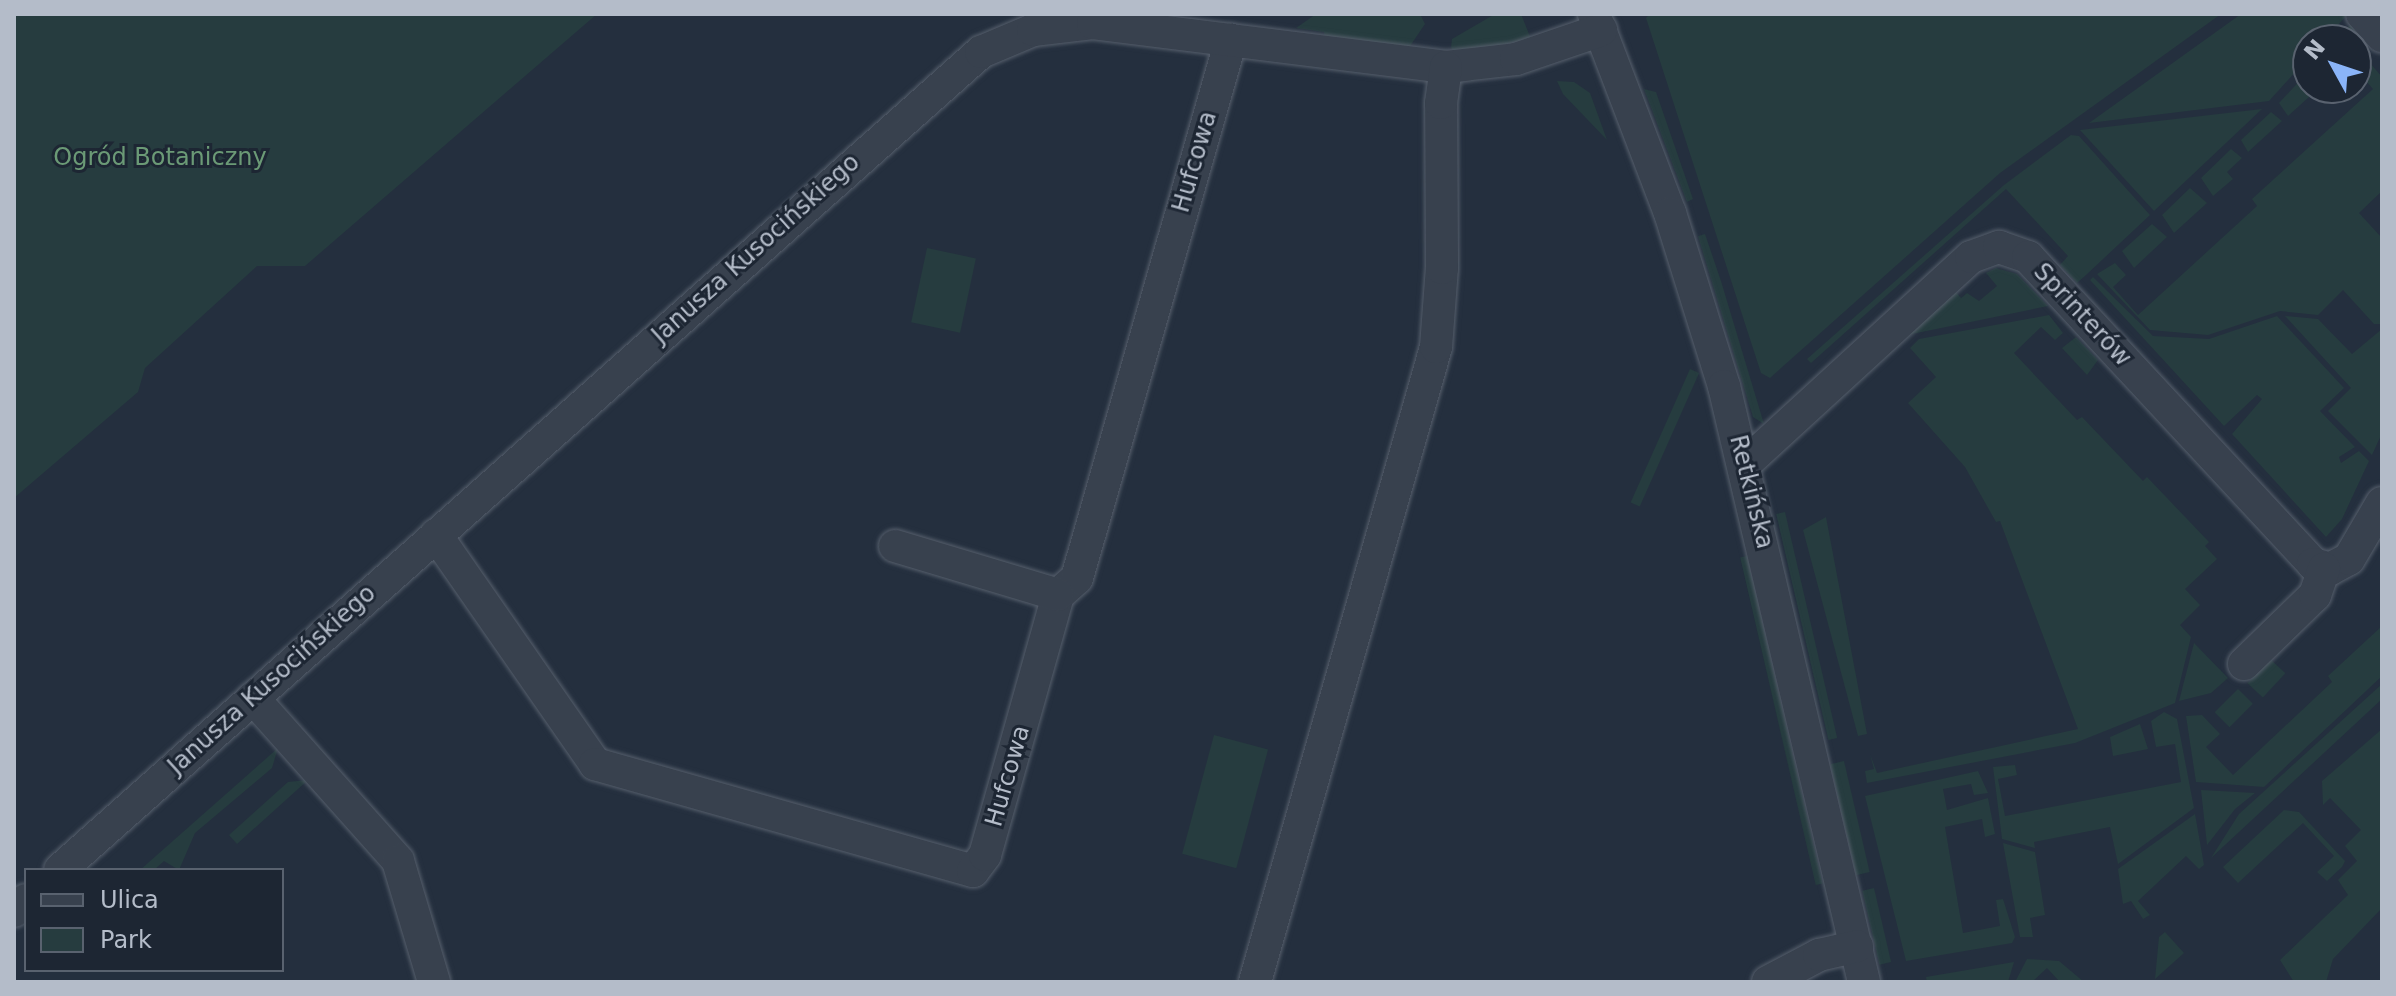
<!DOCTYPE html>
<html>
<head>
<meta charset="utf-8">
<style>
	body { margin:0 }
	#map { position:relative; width:2396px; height:996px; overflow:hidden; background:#242f3e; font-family:"DejaVu Sans",sans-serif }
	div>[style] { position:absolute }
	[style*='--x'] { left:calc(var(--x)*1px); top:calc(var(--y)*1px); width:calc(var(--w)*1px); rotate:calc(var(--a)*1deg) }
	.green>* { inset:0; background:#263c3f; transform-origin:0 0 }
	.roads { filter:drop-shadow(0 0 2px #565f6c) drop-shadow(0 0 2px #565f6c) }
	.minor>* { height:32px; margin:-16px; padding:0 16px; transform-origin:16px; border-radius:16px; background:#38414e }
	span { translate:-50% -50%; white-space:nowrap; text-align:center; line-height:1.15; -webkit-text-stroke:6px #1d2633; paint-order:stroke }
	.park-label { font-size:24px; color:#6b9a76 }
	.street-label { font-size:24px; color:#b4bcc9 }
	.frame { position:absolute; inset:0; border:16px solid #b4bcc9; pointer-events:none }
	.legend { position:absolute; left:24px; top:868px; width:260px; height:104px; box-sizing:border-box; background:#1d2633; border:2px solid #59626f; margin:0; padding:10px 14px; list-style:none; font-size:24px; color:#b4bcc9 }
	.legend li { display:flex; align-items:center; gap:16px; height:40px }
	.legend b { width:40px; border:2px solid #59626f }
	.north { position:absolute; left:2292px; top:24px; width:80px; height:80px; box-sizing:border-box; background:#1d2633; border:2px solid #59626f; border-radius:50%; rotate:310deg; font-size:22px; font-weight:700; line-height:32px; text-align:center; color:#b4bcc9 }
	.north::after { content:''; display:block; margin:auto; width:28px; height:36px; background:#8ab4f8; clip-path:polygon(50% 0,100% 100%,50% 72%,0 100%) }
</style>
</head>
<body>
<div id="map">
	<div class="green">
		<div style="clip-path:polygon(14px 14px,597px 14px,305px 266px,257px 266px,145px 368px,138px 392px,14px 498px)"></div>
		<div style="clip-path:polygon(1316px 14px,1420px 14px,1425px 24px,1406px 52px,1325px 41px,1324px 32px,1296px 28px)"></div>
		<div style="clip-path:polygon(1495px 14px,1521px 14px,1531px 39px,1457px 53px,1451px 48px,1452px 39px)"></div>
		<div style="clip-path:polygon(1650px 14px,2221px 14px,2000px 173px,1770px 378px,1761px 373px,1646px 18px)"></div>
		<div style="clip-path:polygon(2241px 14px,2348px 14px,2324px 40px,2308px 40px,2308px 58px,2269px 101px,2089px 123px)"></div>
		<div style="clip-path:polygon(2351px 24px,2372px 35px,2358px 49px,2382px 77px,2382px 191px,2359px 213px,2382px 238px,2382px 324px,2374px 324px,2343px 290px,2318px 315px,2280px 311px,2208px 335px,2150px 330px,2097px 274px,2115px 263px,2126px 275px,2113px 287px,2138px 315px,2257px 206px,2252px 199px,2373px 89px,2356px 70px,2356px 40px,2336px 40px)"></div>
		<div style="clip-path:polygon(2307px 73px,2308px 88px,2319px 88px,2288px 116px,2279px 103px)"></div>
		<div style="clip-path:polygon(1557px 81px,1574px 82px,1590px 93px,1607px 140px,1563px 94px)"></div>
		<div style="clip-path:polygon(1644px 89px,1656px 92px,1693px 199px,1687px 202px)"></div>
		<div style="clip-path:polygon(2262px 109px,2154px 211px,2080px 130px)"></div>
		<div style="clip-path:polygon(2271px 112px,2282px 121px,2248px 152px,2241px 140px)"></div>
		<div style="clip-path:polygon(2071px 135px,2079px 136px,2150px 215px,2086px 275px,2077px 283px,2060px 265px,2068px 256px,2006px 189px,1811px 363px,1807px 359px,2004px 185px)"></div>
		<div style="clip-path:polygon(2231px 149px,2242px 158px,2227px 172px,2233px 179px,2213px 196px,2201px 178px)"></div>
		<div style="clip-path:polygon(2190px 188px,2207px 203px,2174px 233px,2162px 215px)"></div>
		<div style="clip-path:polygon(2152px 224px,2167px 237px,2134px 268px,2122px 251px)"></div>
		<div style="clip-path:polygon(1705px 234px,1721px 281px,1764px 424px,1753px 417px,1698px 236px)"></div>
		<div style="left:927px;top:248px;width:50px;height:76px;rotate:12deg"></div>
		<div style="clip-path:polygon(1996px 268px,2017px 274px,2048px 306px,1907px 335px,1955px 291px,1961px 298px,1967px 293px,1979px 301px,1997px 286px,1986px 273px)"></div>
		<div style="clip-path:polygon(2093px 277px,2153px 336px,2209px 339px,2277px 316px,2344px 388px,2320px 411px,2355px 447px,2339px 457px,2341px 463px,2359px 451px,2369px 461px,2342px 519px,2326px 537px,2232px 434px,2262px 399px,2257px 395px,2224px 426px,2090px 280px)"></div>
		<div style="clip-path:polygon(2049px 315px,2063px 333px,2055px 340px,2041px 327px,2014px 353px,2077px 420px,2082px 417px,2143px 481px,2147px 477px,2209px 542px,2205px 546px,2217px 559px,2185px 589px,2200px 605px,2180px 625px,2191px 637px,2175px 703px,2075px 743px,1867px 783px,1865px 771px,1874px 769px,1870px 754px,1877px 773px,2078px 729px,2000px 521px,1996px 522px,1965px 467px,1908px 403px,1936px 377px,1910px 348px,1919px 339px)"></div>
		<div style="clip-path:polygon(2285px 316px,2318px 319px,2352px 354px,2382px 329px,2382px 433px,2372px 455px,2328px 411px,2351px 388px)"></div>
		<div style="clip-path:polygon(2076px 337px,2098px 360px,2087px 375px,2062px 348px)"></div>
		<div style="left:1690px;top:369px;width:10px;height:146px;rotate:24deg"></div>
		<div style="left:1785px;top:512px;width:232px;height:9px;rotate:77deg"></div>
		<div style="clip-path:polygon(1826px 517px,1867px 734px,1858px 736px,1803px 530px)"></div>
		<div style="left:1747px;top:556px;width:336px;height:7px;rotate:77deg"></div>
		<div style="clip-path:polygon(2382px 626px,2382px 676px,2264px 787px,2196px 782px,2186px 716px,2202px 715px,2220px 734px,2206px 747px,2233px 775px,2332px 682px,2328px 676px)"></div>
		<div style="clip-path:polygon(2194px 643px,2228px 678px,2211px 693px,2179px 701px)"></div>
		<div style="left:2270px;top:659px;width:21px;height:33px;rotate:43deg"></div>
		<div style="clip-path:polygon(2382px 684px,2382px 699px,2211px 858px,2239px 814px)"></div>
		<div style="left:2238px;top:689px;width:21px;height:33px;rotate:45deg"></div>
		<div style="clip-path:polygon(2164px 712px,2177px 719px,2194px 808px,2118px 864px,2110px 827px,2034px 842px,2035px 848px,2002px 839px,1993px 767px,2015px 765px,2017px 775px,1998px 779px,2005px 816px,2181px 782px,2175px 744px,2156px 747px,2151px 721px)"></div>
		<div style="clip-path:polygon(2140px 724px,2148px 749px,2113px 756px,2110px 737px)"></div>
		<div style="clip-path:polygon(2382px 729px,2382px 908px,2333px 959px,2326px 982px,2294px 982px,2280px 960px,2348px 895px,2338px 880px,2357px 861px,2345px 846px,2361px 830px,2330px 798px,2323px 805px,2322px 781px)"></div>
		<div style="left:1214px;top:735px;width:56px;height:123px;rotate:15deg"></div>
		<div style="clip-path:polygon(278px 748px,272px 768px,195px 833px,179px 870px,164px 861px,154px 870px,140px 870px)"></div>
		<div style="left:1844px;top:761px;width:114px;height:14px;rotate:77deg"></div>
		<div style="clip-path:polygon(1978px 771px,1988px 793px,1974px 795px,1971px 784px,1943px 789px,1947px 810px,1988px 798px,1995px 834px,1985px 837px,1982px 819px,1945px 827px,1963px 933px,2000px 926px,1996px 900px,2003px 899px,2015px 937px,2012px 943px,1906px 961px,1865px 796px)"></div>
		<div style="clip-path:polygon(308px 780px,237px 844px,229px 835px,288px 782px)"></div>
		<div style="clip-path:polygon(2201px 790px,2255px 793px,2235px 809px,2207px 845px)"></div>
		<div style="clip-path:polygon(2284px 810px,2299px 812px,2345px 861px,2342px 867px,2327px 881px,2317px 872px,2334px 856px,2303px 823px,2238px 883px,2223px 867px)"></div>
		<div style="clip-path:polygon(2195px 814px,2204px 865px,2199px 869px,2186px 856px,2138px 901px,2150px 915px,2143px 919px,2131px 901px,2123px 904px,2118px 869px)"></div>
		<div style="clip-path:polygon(2003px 843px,2035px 852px,2045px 915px,2030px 918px,2033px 937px,2020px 937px)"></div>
		<div style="left:1874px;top:888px;width:76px;height:12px;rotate:77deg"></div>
		<div style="clip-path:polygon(2165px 932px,2184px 953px,2155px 979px,2159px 937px)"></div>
		<div style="clip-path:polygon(2027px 959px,2059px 961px,2084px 982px,2060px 982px,2047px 968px,2032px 982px,2015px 982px)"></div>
		<div style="clip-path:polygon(2014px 962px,2008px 982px,1927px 982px,1926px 977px)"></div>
	</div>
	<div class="roads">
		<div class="minor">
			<div style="--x:1594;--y:14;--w:213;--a:69.1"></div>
			<div style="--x:1670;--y:213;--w:181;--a:72.7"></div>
			<div style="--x:1724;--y:386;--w:612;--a:76.78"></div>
			<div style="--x:2362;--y:14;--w:30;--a:48"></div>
			<div style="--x:1745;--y:464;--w:306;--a:-42.5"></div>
			<div style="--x:1971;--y:257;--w:30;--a:-20"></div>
			<div style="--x:1999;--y:247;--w:31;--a:19"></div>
			<div style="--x:2028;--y:257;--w:419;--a:47.1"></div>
			<div style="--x:2313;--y:564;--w:18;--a:16"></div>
			<div style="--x:2330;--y:569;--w:21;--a:-28"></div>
			<div style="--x:2349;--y:559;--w:65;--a:-59.5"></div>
			<div style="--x:436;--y:535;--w:279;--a:55.2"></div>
			<div style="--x:595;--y:764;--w:393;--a:15.8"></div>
			<div style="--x:973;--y:871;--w:20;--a:-53"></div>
			<div style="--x:985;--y:855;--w:270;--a:-74.3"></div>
			<div style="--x:1058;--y:595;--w:25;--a:-42"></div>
			<div style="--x:1077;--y:578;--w:560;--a:-74.03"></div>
			<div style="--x:895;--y:546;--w:170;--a:16.7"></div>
			<div style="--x:2244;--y:664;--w:99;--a:-44.2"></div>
			<div style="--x:2315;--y:595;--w:28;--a:-71"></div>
			<div style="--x:253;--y:698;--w:218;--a:48.3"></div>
			<div style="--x:398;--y:861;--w:126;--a:73.4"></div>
			<div style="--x:60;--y:870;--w:1232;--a:-41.61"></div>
			<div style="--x:981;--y:52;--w:56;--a:-22.9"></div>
			<div style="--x:1033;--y:30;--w:60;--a:-6.7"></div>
			<div style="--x:1093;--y:23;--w:356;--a:7.1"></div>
			<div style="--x:1446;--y:67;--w:70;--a:-6.5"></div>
			<div style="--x:1516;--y:59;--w:90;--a:-18.8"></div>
			<div style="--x:14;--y:911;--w:16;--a:-43"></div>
			<div style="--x:1255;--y:982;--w:660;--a:-74.09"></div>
			<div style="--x:1436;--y:347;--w:79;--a:-85.7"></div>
			<div style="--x:1442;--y:268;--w:165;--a:-90.3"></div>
			<div style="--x:1441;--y:103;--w:36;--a:-82"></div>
			<div style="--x:1768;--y:982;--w:58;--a:-27.9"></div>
			<div style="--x:1819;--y:955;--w:39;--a:-13"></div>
		</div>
	</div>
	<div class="park-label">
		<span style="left:160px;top:158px">Ogród Botaniczny</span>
	</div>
	<div class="street-label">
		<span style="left:1195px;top:162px;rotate:-74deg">Hufcowa</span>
		<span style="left:756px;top:249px;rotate:-42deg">Janusza Kusocińskiego</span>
		<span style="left:2082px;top:315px;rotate:47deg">Sprinterów</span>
		<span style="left:1751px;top:492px;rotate:76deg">Retkińska</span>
		<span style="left:272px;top:680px;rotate:-42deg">Janusza Kusocińskiego</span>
		<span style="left:1008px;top:776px;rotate:-74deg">Hufcowa</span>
	</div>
	<div class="frame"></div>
	<ul class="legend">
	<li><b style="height:10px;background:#38414e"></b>Ulica</li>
	<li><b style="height:22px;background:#263c3f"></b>Park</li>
	</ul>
	<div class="north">N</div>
</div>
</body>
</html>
